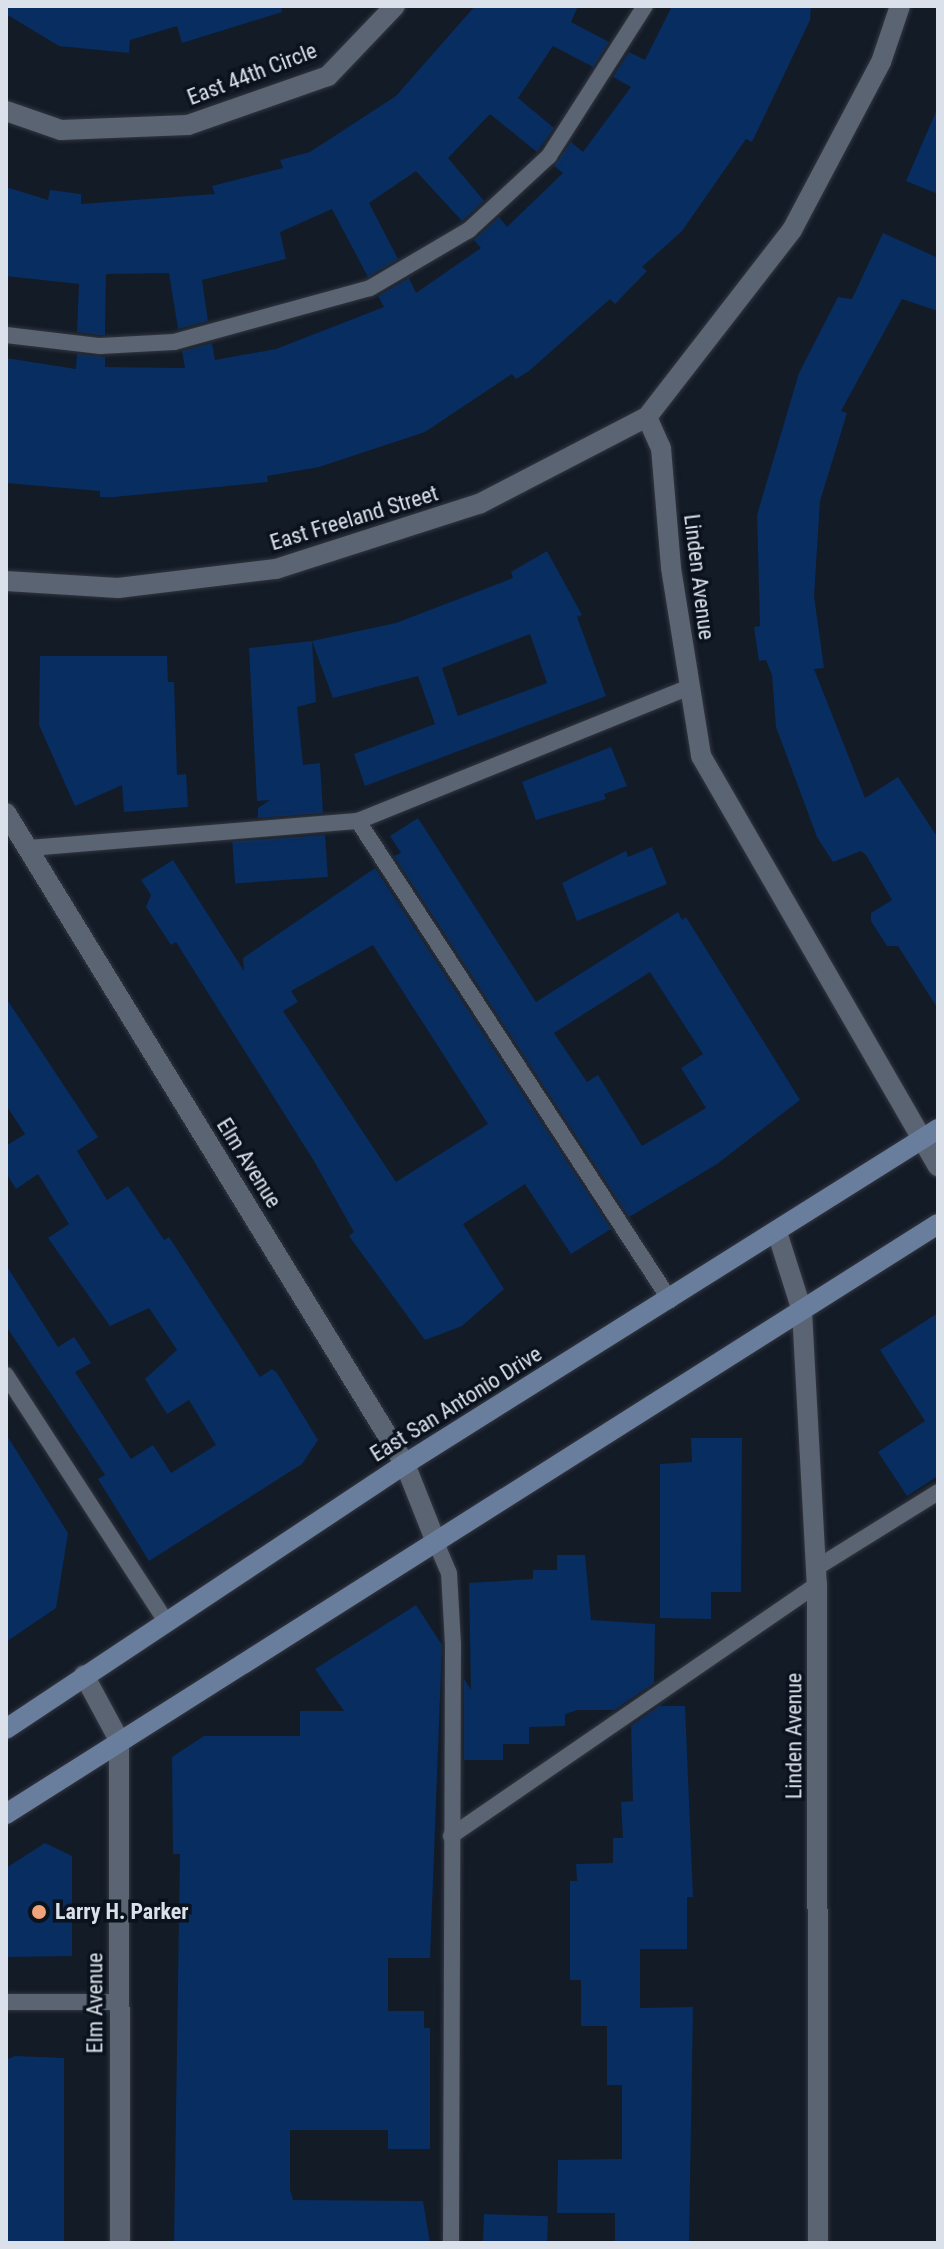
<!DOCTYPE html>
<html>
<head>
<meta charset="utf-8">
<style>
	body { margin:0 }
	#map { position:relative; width:944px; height:2249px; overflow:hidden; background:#131b27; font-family:"Roboto Condensed",sans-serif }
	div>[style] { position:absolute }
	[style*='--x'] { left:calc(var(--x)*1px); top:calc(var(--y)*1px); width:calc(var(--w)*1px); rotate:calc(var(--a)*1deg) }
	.building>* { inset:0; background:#082d60; transform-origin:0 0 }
	.roads { filter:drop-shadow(0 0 2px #32363f) drop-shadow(0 0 2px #32363f) }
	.service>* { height:16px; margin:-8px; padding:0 8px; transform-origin:8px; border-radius:8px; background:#5a6472 }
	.minor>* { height:20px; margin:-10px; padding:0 10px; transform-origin:10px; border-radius:10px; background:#5a6472 }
	.secondary>* { height:20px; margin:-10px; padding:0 10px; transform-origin:10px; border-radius:10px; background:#697e9c }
	.dots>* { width:22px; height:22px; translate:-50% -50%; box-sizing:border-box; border:4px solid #0a121d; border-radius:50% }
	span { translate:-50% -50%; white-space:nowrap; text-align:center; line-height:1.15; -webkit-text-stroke:7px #0a121d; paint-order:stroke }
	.street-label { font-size:22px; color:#dbe1ea }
	.poi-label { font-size:22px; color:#dbe1ea; font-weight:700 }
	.left { translate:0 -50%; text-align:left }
	.frame { position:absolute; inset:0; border:8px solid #dbe1ea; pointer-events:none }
</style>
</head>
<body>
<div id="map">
	<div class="building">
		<div style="clip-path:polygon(6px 6px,281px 6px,282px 12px,182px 43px,177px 26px,130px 40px,129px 53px,59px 46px,6px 14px)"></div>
		<div style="clip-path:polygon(475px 6px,578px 6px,571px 22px,609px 42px,593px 67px,553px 46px,518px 98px,554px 128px,537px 152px,490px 114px,448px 158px,484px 201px,462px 221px,416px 171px,369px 203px,398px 259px,368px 277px,332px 209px,280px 232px,286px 259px,202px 280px,208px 321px,178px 329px,169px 273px,106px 274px,105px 335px,100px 335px,77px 332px,79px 284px,6px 276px,6px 187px,48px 200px,50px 190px,81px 194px,81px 204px,215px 194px,212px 186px,283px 168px,280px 160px,310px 152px,396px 96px)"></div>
		<div style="clip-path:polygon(672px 6px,811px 6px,810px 20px,752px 142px,746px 139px,682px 231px,642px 267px,647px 271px,615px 304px,610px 299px,529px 371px,516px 379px,512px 374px,425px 432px,319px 467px,267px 476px,268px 482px,114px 497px,100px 497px,100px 491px,6px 483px,6px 358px,76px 369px,77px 354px,105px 357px,105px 367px,185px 368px,182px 351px,212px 343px,215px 360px,276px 349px,384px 307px,378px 296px,409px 278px,416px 293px,481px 248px,474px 240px,499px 217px,507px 227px,563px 173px,554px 166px,571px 142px,583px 152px,631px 87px,613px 77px,629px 52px,645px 60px)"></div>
		<div style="clip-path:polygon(938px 107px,938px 194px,906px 181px)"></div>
		<div style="clip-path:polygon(883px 233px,938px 258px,938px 311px,902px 299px,841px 411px,847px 413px,820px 501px,814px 596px,824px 668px,814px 669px,865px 798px,898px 777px,938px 838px,938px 1009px,898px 946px,887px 946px,871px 921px,871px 913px,892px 900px,866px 855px,861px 851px,833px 862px,817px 837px,776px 727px,772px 675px,766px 660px,759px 661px,754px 627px,760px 626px,757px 515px,799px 373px,838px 297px,852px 299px)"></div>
		<div style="clip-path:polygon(evenodd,547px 551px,582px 615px,577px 617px,606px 696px,365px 786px,354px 754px,435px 724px,418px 676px,333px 698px,312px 641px,396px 623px,513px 578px,511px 572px,547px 551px,530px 634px,547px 683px,458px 716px,442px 668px,530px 634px)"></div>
		<div style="clip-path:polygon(312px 641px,316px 702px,297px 707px,303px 765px,320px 763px,323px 813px,258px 818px,258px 808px,270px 800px,257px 801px,249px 648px)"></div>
		<div style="clip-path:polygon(40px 656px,167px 656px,168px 682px,174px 682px,177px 775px,186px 774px,188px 807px,124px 812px,122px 785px,75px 806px,39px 725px)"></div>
		<div style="clip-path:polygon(611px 747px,627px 786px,604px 794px,606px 799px,536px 820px,522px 782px)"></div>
		<div style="clip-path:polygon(evenodd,418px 818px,536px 1002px,678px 912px,682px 920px,686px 917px,800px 1100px,717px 1164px,629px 1217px,394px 856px,401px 853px,390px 836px,418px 818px,650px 972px,703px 1054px,681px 1068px,706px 1108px,642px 1146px,598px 1075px,587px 1082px,554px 1033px,650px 972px)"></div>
		<div style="left:325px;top:835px;width:42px;height:93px;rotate:86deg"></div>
		<div style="clip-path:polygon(652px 847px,667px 884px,577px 921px,562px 883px,626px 851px,628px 857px)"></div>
		<div style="clip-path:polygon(evenodd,173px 860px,244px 971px,243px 958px,375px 868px,611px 1229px,571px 1254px,525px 1184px,463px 1224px,504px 1289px,462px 1326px,425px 1340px,349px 1236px,354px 1232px,314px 1161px,176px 942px,171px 945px,146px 907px,151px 895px,141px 880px,173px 860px,373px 945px,488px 1124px,396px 1182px,283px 1011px,298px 1002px,291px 991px,373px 945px)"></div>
		<div style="clip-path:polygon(6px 998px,98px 1137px,77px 1151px,107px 1200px,128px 1186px,164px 1240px,169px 1237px,260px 1377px,272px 1369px,277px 1373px,318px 1440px,302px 1464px,149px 1561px,98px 1479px,105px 1475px,6px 1326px,6px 1265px,58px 1347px,74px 1337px,91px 1363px,75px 1372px,131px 1459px,153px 1445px,171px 1473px,216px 1445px,189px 1400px,167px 1414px,145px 1379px,177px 1350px,149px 1308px,110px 1326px,48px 1238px,69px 1224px,38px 1174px,16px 1189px,6px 1173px,6px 1146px,25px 1134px,6px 1105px)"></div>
		<div style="clip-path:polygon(938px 1313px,938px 1476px,907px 1496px,878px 1452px,925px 1421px,880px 1350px)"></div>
		<div style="clip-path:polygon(6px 1434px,68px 1533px,56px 1608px,6px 1642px)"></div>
		<div style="clip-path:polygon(691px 1438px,742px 1438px,741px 1592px,711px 1592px,711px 1619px,660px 1618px,660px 1464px,692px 1462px)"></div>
		<div style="clip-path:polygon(557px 1555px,585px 1555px,591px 1620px,655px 1624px,654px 1683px,614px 1710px,578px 1710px,565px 1714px,565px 1726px,529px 1727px,529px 1744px,503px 1744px,503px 1760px,464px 1760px,464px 1679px,471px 1690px,469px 1583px,533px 1579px,533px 1570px,557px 1570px)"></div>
		<div style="clip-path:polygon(416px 1605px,442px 1645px,430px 1958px,388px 1958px,388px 2011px,424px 2011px,424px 2028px,430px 2028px,430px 2149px,388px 2149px,388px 2130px,290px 2130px,290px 2190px,293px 2200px,423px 2201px,430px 2243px,174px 2243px,180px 1854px,173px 1854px,172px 1757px,204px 1736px,300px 1736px,300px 1711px,344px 1711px,315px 1669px)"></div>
		<div style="clip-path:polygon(659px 1706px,685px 1706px,693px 1897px,687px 1897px,687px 1949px,640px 1949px,640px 2008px,693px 2007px,689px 2243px,615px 2243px,615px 2213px,557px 2213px,558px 2160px,622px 2159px,622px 2085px,607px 2085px,607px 2026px,581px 2026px,581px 1980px,570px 1980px,570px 1881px,577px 1881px,576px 1864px,613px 1863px,613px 1838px,623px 1838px,621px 1802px,633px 1801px,631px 1726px)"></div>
		<div style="clip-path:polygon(45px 1843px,72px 1856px,72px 1956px,6px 1957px,6px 1868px)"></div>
		<div style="clip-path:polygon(15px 2056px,64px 2058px,64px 2243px,6px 2243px,6px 2060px)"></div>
		<div style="left:484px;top:2214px;width:64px;height:29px;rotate:2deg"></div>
	</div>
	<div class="roads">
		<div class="service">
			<div style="--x:6;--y:335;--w:95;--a:6.7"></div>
			<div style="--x:100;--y:346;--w:74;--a:-3.1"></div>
			<div style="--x:174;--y:342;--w:203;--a:-15.4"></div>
			<div style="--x:370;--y:288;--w:115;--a:-30.4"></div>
			<div style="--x:469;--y:230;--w:109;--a:-42.8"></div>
			<div style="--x:549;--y:156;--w:178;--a:-57.4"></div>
			<div style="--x:358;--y:821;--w:572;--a:56.92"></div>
			<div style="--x:28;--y:848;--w:331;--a:-4.7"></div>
			<div style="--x:358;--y:821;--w:358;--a:-22"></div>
			<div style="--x:6;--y:1375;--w:292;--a:57"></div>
			<div style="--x:437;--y:1545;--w:30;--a:67"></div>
			<div style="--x:449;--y:1573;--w:71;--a:86.8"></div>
			<div style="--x:453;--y:1644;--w:599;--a:90.19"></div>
			<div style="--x:816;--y:1568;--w:144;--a:-31.9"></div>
			<div style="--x:451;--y:1836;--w:444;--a:-34.5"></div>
			<div style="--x:6;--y:2002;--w:114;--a:0"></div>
		</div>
		<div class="minor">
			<div style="--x:900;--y:6;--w:59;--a:108.7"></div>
			<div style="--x:881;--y:62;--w:190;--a:117.9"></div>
			<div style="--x:792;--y:230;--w:237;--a:127.8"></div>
			<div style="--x:647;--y:417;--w:34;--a:66"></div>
			<div style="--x:661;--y:448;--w:120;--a:85.2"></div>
			<div style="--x:671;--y:568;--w:190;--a:80.9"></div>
			<div style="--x:701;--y:756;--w:474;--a:60"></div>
			<div style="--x:6;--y:111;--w:58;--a:19.1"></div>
			<div style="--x:61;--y:130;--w:127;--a:-2.3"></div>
			<div style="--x:188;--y:125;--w:148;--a:-19.3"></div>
			<div style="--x:328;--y:76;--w:97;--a:-46.3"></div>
			<div style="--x:6;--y:581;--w:112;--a:3.6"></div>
			<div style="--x:118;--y:588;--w:159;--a:-6.9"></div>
			<div style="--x:276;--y:569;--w:213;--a:-17.8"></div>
			<div style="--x:479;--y:504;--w:189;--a:-27.4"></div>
			<div style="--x:6;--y:813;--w:764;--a:58.5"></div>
			<div style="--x:405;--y:1464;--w:87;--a:68.4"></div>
			<div style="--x:777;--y:1232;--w:83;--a:72.4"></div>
			<div style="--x:802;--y:1311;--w:273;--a:86.9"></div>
			<div style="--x:817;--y:1584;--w:659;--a:89.91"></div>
			<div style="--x:84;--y:1675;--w:74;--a:61.7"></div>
			<div style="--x:119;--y:1740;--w:503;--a:89.89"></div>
		</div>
		<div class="secondary">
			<div style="--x:6;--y:1729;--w:479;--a:-33.6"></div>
			<div style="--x:405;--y:1464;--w:630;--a:-32.15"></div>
			<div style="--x:6;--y:1814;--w:1103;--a:-32.34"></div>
		</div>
	</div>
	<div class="dots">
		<div style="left:39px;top:1912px;background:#f0a27a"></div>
	</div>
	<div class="street-label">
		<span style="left:252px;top:74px;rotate:-21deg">East 44th Circle</span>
		<span style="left:354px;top:518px;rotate:-17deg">East Freeland Street</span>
		<span style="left:699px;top:577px;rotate:83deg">Linden Avenue</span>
		<span style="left:249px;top:1163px;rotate:58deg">Elm Avenue</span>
		<span style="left:456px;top:1404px;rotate:-32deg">East San Antonio Drive</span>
		<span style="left:794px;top:1736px;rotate:-90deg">Linden Avenue</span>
		<span style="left:95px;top:2003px;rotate:-90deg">Elm Avenue</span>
	</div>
	<div class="poi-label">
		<span class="left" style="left:55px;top:1912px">Larry H. Parker</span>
	</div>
	<div class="frame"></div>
</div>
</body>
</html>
